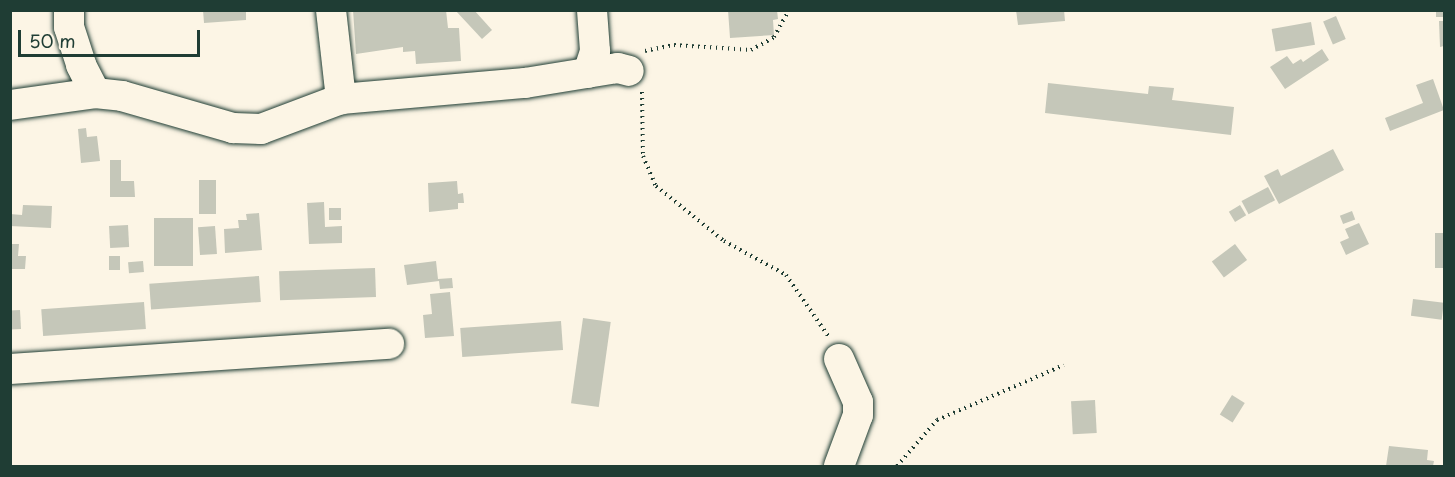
<!DOCTYPE html>
<html>
<head>
<meta charset="utf-8">
<style>
	body { margin:0 }
	#map { position:relative; width:1455px; height:477px; overflow:hidden; background:#fcf5e5; font-family:"Playpen Sans",sans-serif }
	div>[style] { position:absolute }
	[style*='--x'] { left:calc(var(--x)*1px); top:calc(var(--y)*1px); width:calc(var(--w)*1px); rotate:calc(var(--a)*1deg) }
	.building>* { inset:0; background:#c5c7b9; transform-origin:0 0 }
	.path>* { height:4px; margin-top:-2px; transform-origin:0; background:repeating-linear-gradient(90deg,#1f3d34 0 1.5px,transparent 0 6px) }
	.roads { filter:drop-shadow(0 0 2px #1f3d34) drop-shadow(0 0 2px #1f3d34) }
	.minor>* { height:30px; margin:-15px; padding:0 15px; transform-origin:15px; border-radius:15px; background:#fcf5e5 }
	span { translate:-50% -50%; white-space:nowrap; text-align:center; line-height:1.15; -webkit-text-stroke:4.5px #fcf5e5; paint-order:stroke }
	.frame { position:absolute; inset:0; border:12px solid #1f3d34; pointer-events:none }
	.scale { position:absolute; left:18px; top:30px; width:182px; height:27px; box-sizing:border-box; border:3px solid #1f3d34; border-top:0; padding-left:8px; font-size:18px; line-height:21px; white-space:nowrap; color:#1f3d34; -webkit-text-stroke:4px #fcf5e5; paint-order:stroke }
</style>
</head>
<body>
<div id="map">
	<div class="building">
		<div style="clip-path:polygon(203px 10px,246px 10px,246px 20px,204px 23px)"></div>
		<div style="clip-path:polygon(353px 10px,446px 10px,448px 28px,459px 28px,461px 61px,416px 64px,415px 51px,403px 52px,403px 47px,356px 54px)"></div>
		<div style="clip-path:polygon(455px 10px,474px 10px,492px 30px,482px 39px)"></div>
		<div style="clip-path:polygon(728px 10px,777px 10px,778px 19px,773px 20px,774px 35px,730px 38px)"></div>
		<div style="clip-path:polygon(1016px 10px,1064px 10px,1065px 21px,1018px 25px)"></div>
		<div style="left:1436px;top:10px;width:8px;height:7px"></div>
		<div style="left:1336px;top:16px;width:25px;height:14px;rotate:67deg"></div>
		<div style="clip-path:polygon(1439px 21px,1444px 21px,1444px 46px,1440px 47px)"></div>
		<div style="left:1311px;top:22px;width:23px;height:40px;rotate:80deg"></div>
		<div style="clip-path:polygon(1322px 49px,1329px 60px,1285px 89px,1270px 67px,1287px 56px,1293px 64px,1301px 59px,1303px 62px)"></div>
		<div style="clip-path:polygon(1433px 79px,1444px 110px,1390px 131px,1385px 118px,1423px 103px,1416px 85px)"></div>
		<div style="clip-path:polygon(1048px 83px,1148px 94px,1149px 86px,1174px 88px,1172px 100px,1234px 107px,1231px 135px,1045px 113px)"></div>
		<div style="clip-path:polygon(86px 128px,87px 137px,97px 136px,100px 161px,81px 163px,78px 129px)"></div>
		<div style="clip-path:polygon(1333px 149px,1344px 170px,1279px 204px,1264px 176px,1278px 169px,1281px 176px)"></div>
		<div style="clip-path:polygon(110px 160px,121px 160px,121px 181px,134px 181px,135px 197px,110px 197px)"></div>
		<div style="left:199px;top:180px;width:17px;height:34px"></div>
		<div style="clip-path:polygon(457px 181px,458px 194px,463px 193px,464px 203px,458px 203px,458px 209px,429px 212px,428px 183px)"></div>
		<div style="left:1268px;top:187px;width:15px;height:30px;rotate:62deg"></div>
		<div style="clip-path:polygon(324px 202px,325px 227px,342px 226px,342px 243px,309px 244px,307px 203px)"></div>
		<div style="clip-path:polygon(23px 205px,52px 206px,51px 228px,10px 226px,10px 214px,22px 215px)"></div>
		<div style="left:1240px;top:205px;width:12px;height:13px;rotate:59deg"></div>
		<div style="left:329px;top:208px;width:12px;height:12px"></div>
		<div style="left:1352px;top:211px;width:9px;height:13px;rotate:69deg"></div>
		<div style="clip-path:polygon(259px 213px,262px 250px,225px 253px,224px 229px,239px 228px,238px 220px,247px 220px,246px 214px)"></div>
		<div style="left:193px;top:218px;width:48px;height:39px;rotate:90deg"></div>
		<div style="clip-path:polygon(1359px 223px,1369px 244px,1346px 255px,1340px 242px,1349px 238px,1345px 229px)"></div>
		<div style="left:128px;top:225px;width:22px;height:19px;rotate:87deg"></div>
		<div style="left:215px;top:226px;width:28px;height:17px;rotate:86deg"></div>
		<div style="left:1435px;top:233px;width:9px;height:35px"></div>
		<div style="clip-path:polygon(10px 244px,19px 244px,18px 256px,26px 256px,25px 269px,10px 269px)"></div>
		<div style="left:1235px;top:244px;width:20px;height:29px;rotate:53deg"></div>
		<div style="left:120px;top:256px;width:14px;height:11px;rotate:90deg"></div>
		<div style="left:143px;top:261px;width:11px;height:15px;rotate:85deg"></div>
		<div style="clip-path:polygon(436px 261px,438px 279px,452px 278px,453px 288px,440px 289px,439px 281px,407px 285px,404px 265px)"></div>
		<div style="left:375px;top:268px;width:29px;height:96px;rotate:88deg"></div>
		<div style="left:259px;top:276px;width:26px;height:110px;rotate:86deg"></div>
		<div style="clip-path:polygon(450px 292px,454px 336px,425px 338px,423px 315px,432px 314px,430px 294px)"></div>
		<div style="left:1413px;top:299px;width:31px;height:17px;rotate:7deg"></div>
		<div style="left:144px;top:302px;width:27px;height:103px;rotate:86deg"></div>
		<div style="left:20px;top:310px;width:19px;height:10px;rotate:87deg"></div>
		<div style="left:583px;top:318px;width:28px;height:86px;rotate:8deg"></div>
		<div style="left:561px;top:321px;width:29px;height:101px;rotate:86deg"></div>
		<div style="left:1232px;top:395px;width:15px;height:23px;rotate:32deg"></div>
		<div style="left:1095px;top:400px;width:33px;height:24px;rotate:87deg"></div>
		<div style="clip-path:polygon(1389px 446px,1428px 450px,1427px 460px,1434px 461px,1433px 466px,1386px 466px)"></div>
	</div>
	<div class="path">
		<div style="--x:645;--y:51;--w:30;--a:-12"></div>
		<div style="--x:674;--y:45;--w:77;--a:3.7"></div>
		<div style="--x:751;--y:50;--w:26;--a:-29"></div>
		<div style="--x:774;--y:37;--w:31;--a:-61"></div>
		<div style="--x:642;--y:92;--w:64;--a:89.1"></div>
		<div style="--x:643;--y:156;--w:33;--a:67"></div>
		<div style="--x:656;--y:186;--w:87;--a:39"></div>
		<div style="--x:724;--y:241;--w:71;--a:28.7"></div>
		<div style="--x:786;--y:275;--w:75;--a:55.3"></div>
		<div style="--x:897;--y:466;--w:61;--a:-49"></div>
		<div style="--x:937;--y:420;--w:138;--a:-23.4"></div>
	</div>
	<div class="roads">
		<div class="minor">
			<div style="--x:69;--y:10;--w:17;--a:90"></div>
			<div style="--x:69;--y:27;--w:40;--a:72"></div>
			<div style="--x:81;--y:65;--w:31;--a:63"></div>
			<div style="--x:331;--y:10;--w:90;--a:83.6"></div>
			<div style="--x:588;--y:73;--w:23;--a:-72"></div>
			<div style="--x:595;--y:51;--w:41;--a:-94.2"></div>
			<div style="--x:10;--y:105;--w:86;--a:-8"></div>
			<div style="--x:95;--y:93;--w:27;--a:6"></div>
			<div style="--x:122;--y:96;--w:116;--a:16.1"></div>
			<div style="--x:233;--y:128;--w:28;--a:2"></div>
			<div style="--x:261;--y:129;--w:85;--a:-20.6"></div>
			<div style="--x:341;--y:99;--w:185;--a:-5"></div>
			<div style="--x:525;--y:83;--w:94;--a:-9.2"></div>
			<div style="--x:618;--y:68;--w:11;--a:15"></div>
			<div style="--x:10;--y:369;--w:380;--a:-3.8"></div>
			<div style="--x:839;--y:466;--w:54;--a:-69.6"></div>
			<div style="--x:858;--y:415;--w:13;--a:-90"></div>
			<div style="--x:858;--y:402;--w:47;--a:-113.8"></div>
		</div>
	</div>
	<div class="frame"></div>
	<div class="scale">50 m</div>
</div>
</body>
</html>
